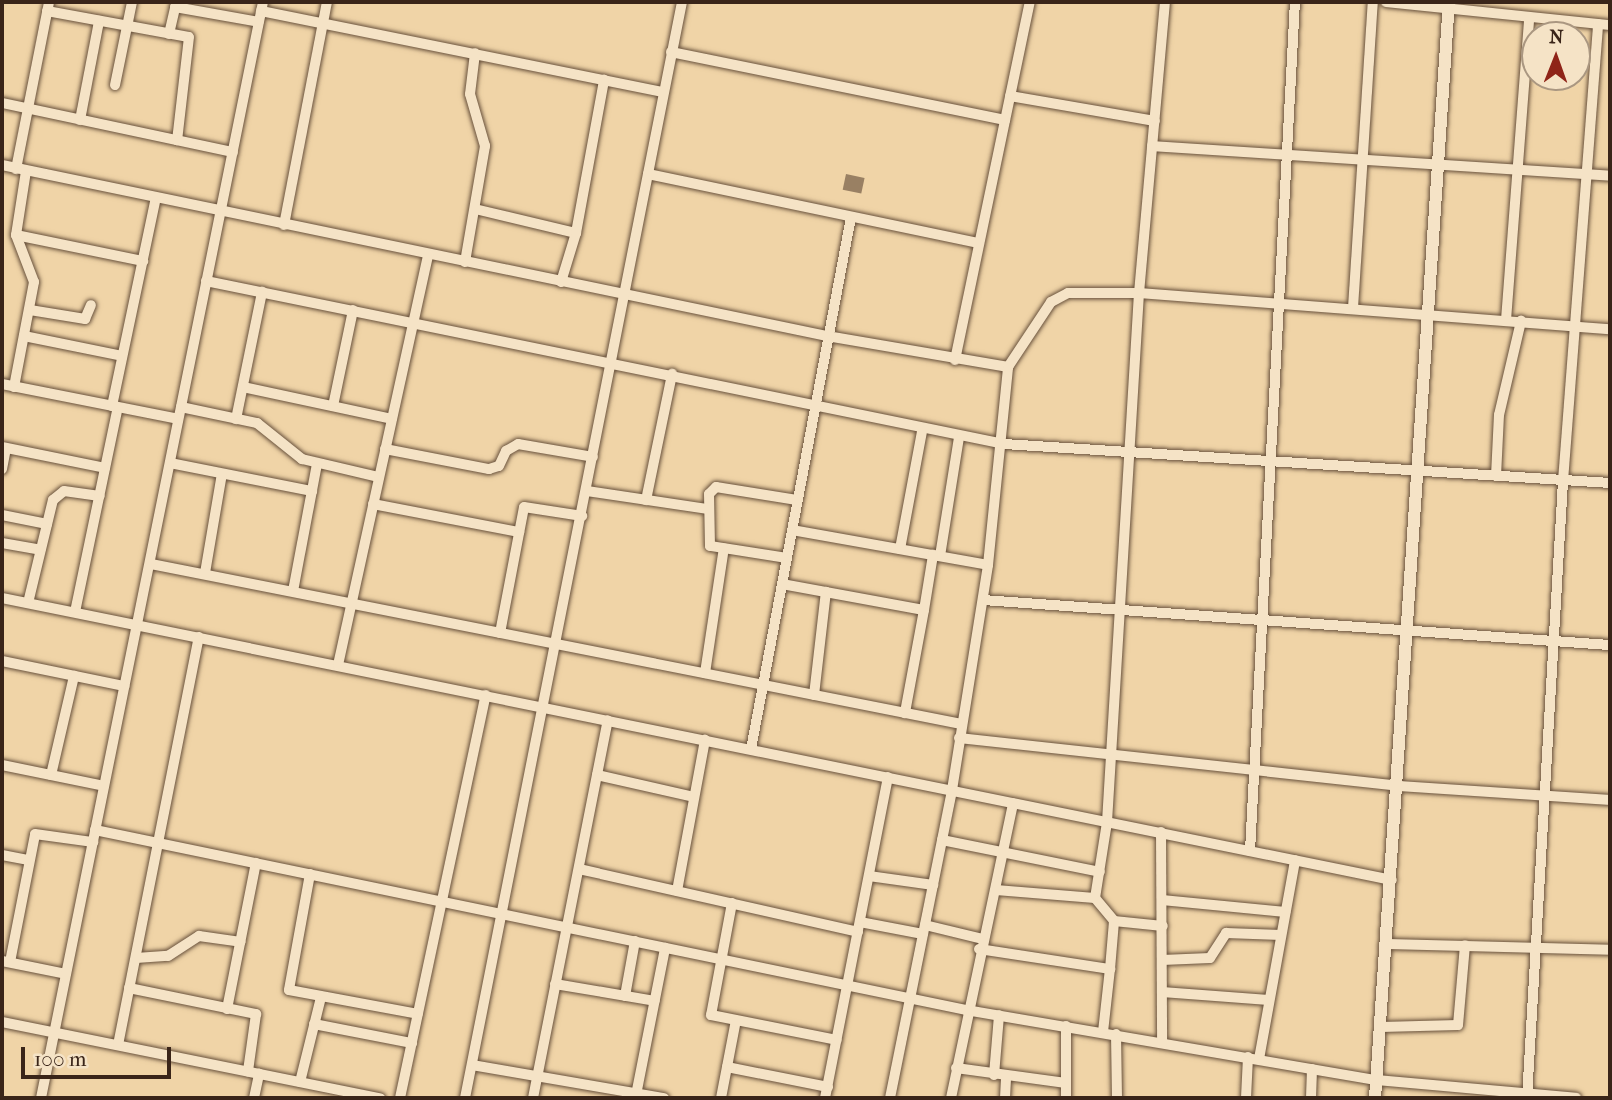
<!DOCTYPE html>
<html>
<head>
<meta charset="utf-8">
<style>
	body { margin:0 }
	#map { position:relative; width:1612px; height:1100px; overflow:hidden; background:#f0d4a7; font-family:"IM FELL French Canon",serif }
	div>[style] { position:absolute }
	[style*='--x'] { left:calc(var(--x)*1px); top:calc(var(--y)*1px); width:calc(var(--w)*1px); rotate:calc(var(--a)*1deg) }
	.building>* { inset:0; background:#998063; transform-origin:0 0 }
	.roads { filter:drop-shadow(0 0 2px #68513c) drop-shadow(0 0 2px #68513c) }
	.minor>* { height:10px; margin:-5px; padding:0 5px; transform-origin:5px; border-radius:5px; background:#f5e3c6 }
	.tertiary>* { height:12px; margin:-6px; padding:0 6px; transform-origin:6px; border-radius:6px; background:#f5e3c6 }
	span { translate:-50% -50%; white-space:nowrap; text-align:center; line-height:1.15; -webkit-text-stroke:5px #f5e3c6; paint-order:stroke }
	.frame { position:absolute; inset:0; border:4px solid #3a2519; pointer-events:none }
	.north { position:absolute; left:1521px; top:21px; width:70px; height:70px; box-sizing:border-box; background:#f5e3c6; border:2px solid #aa9781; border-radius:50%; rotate:1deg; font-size:19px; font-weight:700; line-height:28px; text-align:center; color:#3a2519 }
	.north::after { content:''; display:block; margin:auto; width:24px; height:32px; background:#8f2418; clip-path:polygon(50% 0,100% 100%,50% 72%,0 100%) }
	.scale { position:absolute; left:21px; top:1047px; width:150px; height:32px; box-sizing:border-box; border:4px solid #3a2519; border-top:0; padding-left:9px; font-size:21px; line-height:24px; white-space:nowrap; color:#3a2519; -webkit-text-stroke:5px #f5e3c6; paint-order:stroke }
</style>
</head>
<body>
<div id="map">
	<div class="building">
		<div style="left:846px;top:174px;width:19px;height:16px;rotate:12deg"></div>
	</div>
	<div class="roads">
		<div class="minor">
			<div style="--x:1386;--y:2;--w:225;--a:5.9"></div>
			<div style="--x:175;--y:7;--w:85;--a:10.1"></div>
			<div style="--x:47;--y:11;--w:144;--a:10.4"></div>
			<div style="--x:189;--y:37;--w:104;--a:96.6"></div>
			<div style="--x:261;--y:11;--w:409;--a:11.4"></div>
			<div style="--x:169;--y:34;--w:32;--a:-77"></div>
			<div style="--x:671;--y:52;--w:341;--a:11.5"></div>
			<div style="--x:115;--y:85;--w:85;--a:-78.4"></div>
			<div style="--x:1010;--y:96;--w:147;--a:9.8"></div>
			<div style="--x:2;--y:103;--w:236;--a:12"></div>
			<div style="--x:80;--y:120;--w:101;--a:-79.1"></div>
			<div style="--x:1152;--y:146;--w:459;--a:3.7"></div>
			<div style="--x:2;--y:165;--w:843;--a:11.71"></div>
			<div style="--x:827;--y:336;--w:184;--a:9.7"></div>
			<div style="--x:16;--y:169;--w:170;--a:-78.8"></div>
			<div style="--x:648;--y:174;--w:338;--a:11.8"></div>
			<div style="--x:475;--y:209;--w:104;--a:13.4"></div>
			<div style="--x:284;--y:225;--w:227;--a:-79.1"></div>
			<div style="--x:16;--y:235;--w:130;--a:11.6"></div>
			<div style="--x:465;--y:262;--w:118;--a:-80.2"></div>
			<div style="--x:485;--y:146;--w:54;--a:-106.1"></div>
			<div style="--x:470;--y:94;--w:41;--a:-83"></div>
			<div style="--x:206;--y:281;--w:814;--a:11.54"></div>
			<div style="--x:1004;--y:444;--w:607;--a:3.68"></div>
			<div style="--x:561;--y:282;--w:51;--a:-73"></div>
			<div style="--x:576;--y:233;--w:156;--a:-79.6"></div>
			<div style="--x:1353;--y:308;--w:307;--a:-86.3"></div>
			<div style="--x:30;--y:310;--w:56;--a:9.3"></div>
			<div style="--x:85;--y:319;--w:15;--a:-67"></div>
			<div style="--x:1506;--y:320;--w:303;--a:-85.6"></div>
			<div style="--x:24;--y:336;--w:100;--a:11.5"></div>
			<div style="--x:955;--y:360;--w:366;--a:-78.2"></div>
			<div style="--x:2;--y:384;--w:179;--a:11.2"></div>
			<div style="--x:14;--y:387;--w:107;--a:-79.2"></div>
			<div style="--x:34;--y:282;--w:50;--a:-111"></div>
			<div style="--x:16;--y:235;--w:65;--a:-81.1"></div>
			<div style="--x:243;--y:387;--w:152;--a:12.1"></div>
			<div style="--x:112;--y:406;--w:213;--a:-78.1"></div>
			<div style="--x:333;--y:406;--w:98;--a:-78.2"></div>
			<div style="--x:181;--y:407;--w:78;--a:11.9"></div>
			<div style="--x:257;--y:423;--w:58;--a:38.7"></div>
			<div style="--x:302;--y:459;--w:79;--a:13.2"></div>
			<div style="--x:236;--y:419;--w:130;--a:-78.4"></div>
			<div style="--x:2;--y:447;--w:105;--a:11.5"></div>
			<div style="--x:385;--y:449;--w:106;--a:10.9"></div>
			<div style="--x:489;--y:469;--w:10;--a:-17"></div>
			<div style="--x:499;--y:466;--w:17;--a:-65"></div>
			<div style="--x:506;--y:451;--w:14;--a:-30"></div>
			<div style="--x:518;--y:444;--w:76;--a:9.8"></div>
			<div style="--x:170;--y:463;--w:145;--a:11.2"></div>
			<div style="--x:2;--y:469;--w:21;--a:-79"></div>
			<div style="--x:1496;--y:476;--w:61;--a:-87.2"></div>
			<div style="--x:1499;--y:415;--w:97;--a:-76.8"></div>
			<div style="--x:587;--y:491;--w:121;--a:8.5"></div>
			<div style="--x:646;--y:500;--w:129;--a:-78.3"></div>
			<div style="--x:373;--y:504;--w:149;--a:10.9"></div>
			<div style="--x:2;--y:515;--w:46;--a:11.3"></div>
			<div style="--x:792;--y:530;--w:199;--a:10.1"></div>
			<div style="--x:2;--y:543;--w:39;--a:10"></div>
			<div style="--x:900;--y:549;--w:120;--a:-79.4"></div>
			<div style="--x:940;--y:556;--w:121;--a:-80.9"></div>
			<div style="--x:787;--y:558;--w:78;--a:-171.1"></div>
			<div style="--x:710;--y:546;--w:52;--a:-91.1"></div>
			<div style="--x:709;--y:494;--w:10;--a:-45"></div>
			<div style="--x:716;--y:487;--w:82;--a:9.1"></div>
			<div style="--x:151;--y:564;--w:826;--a:11.17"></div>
			<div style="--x:205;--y:573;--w:100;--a:-80.3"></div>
			<div style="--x:782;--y:584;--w:144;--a:10.4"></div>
			<div style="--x:924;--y:610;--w:105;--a:100.5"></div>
			<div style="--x:293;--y:591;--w:129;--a:-79.3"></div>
			<div style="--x:2;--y:598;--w:1418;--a:11.47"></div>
			<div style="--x:983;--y:600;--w:629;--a:4.11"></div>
			<div style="--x:28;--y:603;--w:106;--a:-76.4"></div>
			<div style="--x:53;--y:500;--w:14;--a:-39"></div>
			<div style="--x:64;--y:491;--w:36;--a:8"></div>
			<div style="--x:924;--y:610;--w:56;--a:-80.7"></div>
			<div style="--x:75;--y:612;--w:209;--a:-78.2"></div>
			<div style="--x:500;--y:633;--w:128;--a:-79.2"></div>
			<div style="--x:524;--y:507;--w:59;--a:8.8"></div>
			<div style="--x:2;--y:661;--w:125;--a:11.6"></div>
			<div style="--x:338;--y:665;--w:420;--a:-77.6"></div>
			<div style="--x:705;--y:673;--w:126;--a:-81.4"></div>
			<div style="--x:814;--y:695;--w:104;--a:-83.4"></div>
			<div style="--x:959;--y:738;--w:444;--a:6.2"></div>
			<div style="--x:1400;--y:786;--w:210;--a:3.8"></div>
			<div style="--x:751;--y:749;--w:541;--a:-79.35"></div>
			<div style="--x:2;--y:765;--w:104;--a:11.6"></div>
			<div style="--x:51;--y:775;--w:102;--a:-76.9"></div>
			<div style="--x:597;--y:775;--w:99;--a:12.8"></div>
			<div style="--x:95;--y:830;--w:889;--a:11.68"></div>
			<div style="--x:966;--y:1010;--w:416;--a:9.7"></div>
			<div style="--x:1376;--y:1080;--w:201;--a:5.1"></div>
			<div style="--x:1161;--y:832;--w:211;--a:89.7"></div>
			<div style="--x:942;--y:840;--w:161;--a:11.4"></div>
			<div style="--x:1250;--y:851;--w:850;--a:-86.97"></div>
			<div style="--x:2;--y:855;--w:26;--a:11"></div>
			<div style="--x:579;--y:869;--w:286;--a:12.7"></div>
			<div style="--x:310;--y:874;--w:118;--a:100.3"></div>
			<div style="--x:289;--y:990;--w:131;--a:10.5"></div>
			<div style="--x:869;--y:876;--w:65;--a:8"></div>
			<div style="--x:996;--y:890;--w:99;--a:4.6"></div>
			<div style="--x:1095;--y:898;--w:30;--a:50"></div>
			<div style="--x:1114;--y:921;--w:49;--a:5.8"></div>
			<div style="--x:677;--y:891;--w:154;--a:-79.5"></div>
			<div style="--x:1095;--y:898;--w:77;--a:-81"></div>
			<div style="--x:1107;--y:822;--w:530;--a:-86.54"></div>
			<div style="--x:1139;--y:293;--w:292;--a:-84.9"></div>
			<div style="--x:1162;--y:900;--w:124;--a:5.6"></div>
			<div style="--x:732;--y:903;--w:114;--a:100.6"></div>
			<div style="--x:711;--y:1015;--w:128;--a:11.2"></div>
			<div style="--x:860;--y:922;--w:64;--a:10.8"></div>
			<div style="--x:925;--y:925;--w:60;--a:13.6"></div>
			<div style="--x:1388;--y:944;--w:222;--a:1.5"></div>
			<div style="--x:979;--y:949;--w:133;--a:8.7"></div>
			<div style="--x:1110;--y:969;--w:48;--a:-85.2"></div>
			<div style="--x:136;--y:958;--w:32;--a:-4"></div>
			<div style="--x:168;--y:956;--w:37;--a:-33"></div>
			<div style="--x:199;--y:936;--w:42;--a:8.1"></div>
			<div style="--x:1162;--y:960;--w:48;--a:-2.4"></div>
			<div style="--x:1210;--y:958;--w:30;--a:-57"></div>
			<div style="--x:1226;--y:933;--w:55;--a:2.1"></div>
			<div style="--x:2;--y:961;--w:65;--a:11.5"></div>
			<div style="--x:10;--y:962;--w:130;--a:-78.9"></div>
			<div style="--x:35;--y:834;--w:59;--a:7.9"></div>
			<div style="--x:555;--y:984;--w:101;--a:9.6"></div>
			<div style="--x:129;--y:988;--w:130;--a:11.6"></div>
			<div style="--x:256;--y:1014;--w:58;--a:98"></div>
			<div style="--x:1162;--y:992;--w:107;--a:4.3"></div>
			<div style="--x:625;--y:996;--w:56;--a:-79.7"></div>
			<div style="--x:227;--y:1009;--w:149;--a:-78.8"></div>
			<div style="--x:2;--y:1022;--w:386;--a:11.4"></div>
			<div style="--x:314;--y:1024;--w:100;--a:11"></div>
			<div style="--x:1381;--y:1027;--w:77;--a:-1.5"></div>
			<div style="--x:1458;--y:1025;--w:80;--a:-85"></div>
			<div style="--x:1103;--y:1032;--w:63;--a:-83.7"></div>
			<div style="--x:1116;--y:1034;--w:64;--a:89.1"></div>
			<div style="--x:118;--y:1045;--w:416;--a:-78.8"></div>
			<div style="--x:1259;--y:1059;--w:202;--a:-79.7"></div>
			<div style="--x:472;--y:1065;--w:195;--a:9.8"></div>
			<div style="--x:727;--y:1067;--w:103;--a:11.2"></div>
			<div style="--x:956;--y:1068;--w:111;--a:7.8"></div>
			<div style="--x:994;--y:1075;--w:60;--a:-85.2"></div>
			<div style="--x:300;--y:1082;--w:88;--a:-76.1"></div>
			<div style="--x:637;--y:1090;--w:145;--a:-78.8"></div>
			<div style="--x:41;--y:1098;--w:1118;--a:-78.55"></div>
			<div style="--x:254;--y:1098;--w:25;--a:-78"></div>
			<div style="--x:400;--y:1098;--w:412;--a:-78"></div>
			<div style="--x:465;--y:1098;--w:1117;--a:-78.8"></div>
			<div style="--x:533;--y:1098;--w:385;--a:-78.8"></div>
			<div style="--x:721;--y:1098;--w:79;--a:-79.1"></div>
			<div style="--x:825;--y:1098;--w:327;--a:-78.9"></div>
			<div style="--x:890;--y:1098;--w:314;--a:-78.6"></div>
			<div style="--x:952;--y:790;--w:228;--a:-80.9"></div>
			<div style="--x:988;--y:565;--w:199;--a:-84.2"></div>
			<div style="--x:1008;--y:367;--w:78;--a:-56.5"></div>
			<div style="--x:1051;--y:302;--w:19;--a:-28"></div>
			<div style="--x:1068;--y:293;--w:71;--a:0"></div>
			<div style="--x:1139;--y:293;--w:472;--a:4.4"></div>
			<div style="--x:951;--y:1098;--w:301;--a:-78.1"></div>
			<div style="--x:1005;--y:1098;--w:22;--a:-87"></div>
			<div style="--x:1066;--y:1098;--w:72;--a:-90"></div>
			<div style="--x:1246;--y:1098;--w:41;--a:-87.2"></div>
			<div style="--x:1311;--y:1098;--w:29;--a:-88"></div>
			<div style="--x:1527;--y:1098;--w:618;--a:-86.66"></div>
			<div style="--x:1563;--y:481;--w:458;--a:-85.6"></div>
		</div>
		<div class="tertiary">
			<div style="--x:1375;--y:1098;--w:1098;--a:-86.14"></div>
		</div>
	</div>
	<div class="frame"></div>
	<div class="north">N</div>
	<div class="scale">100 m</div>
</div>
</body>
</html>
